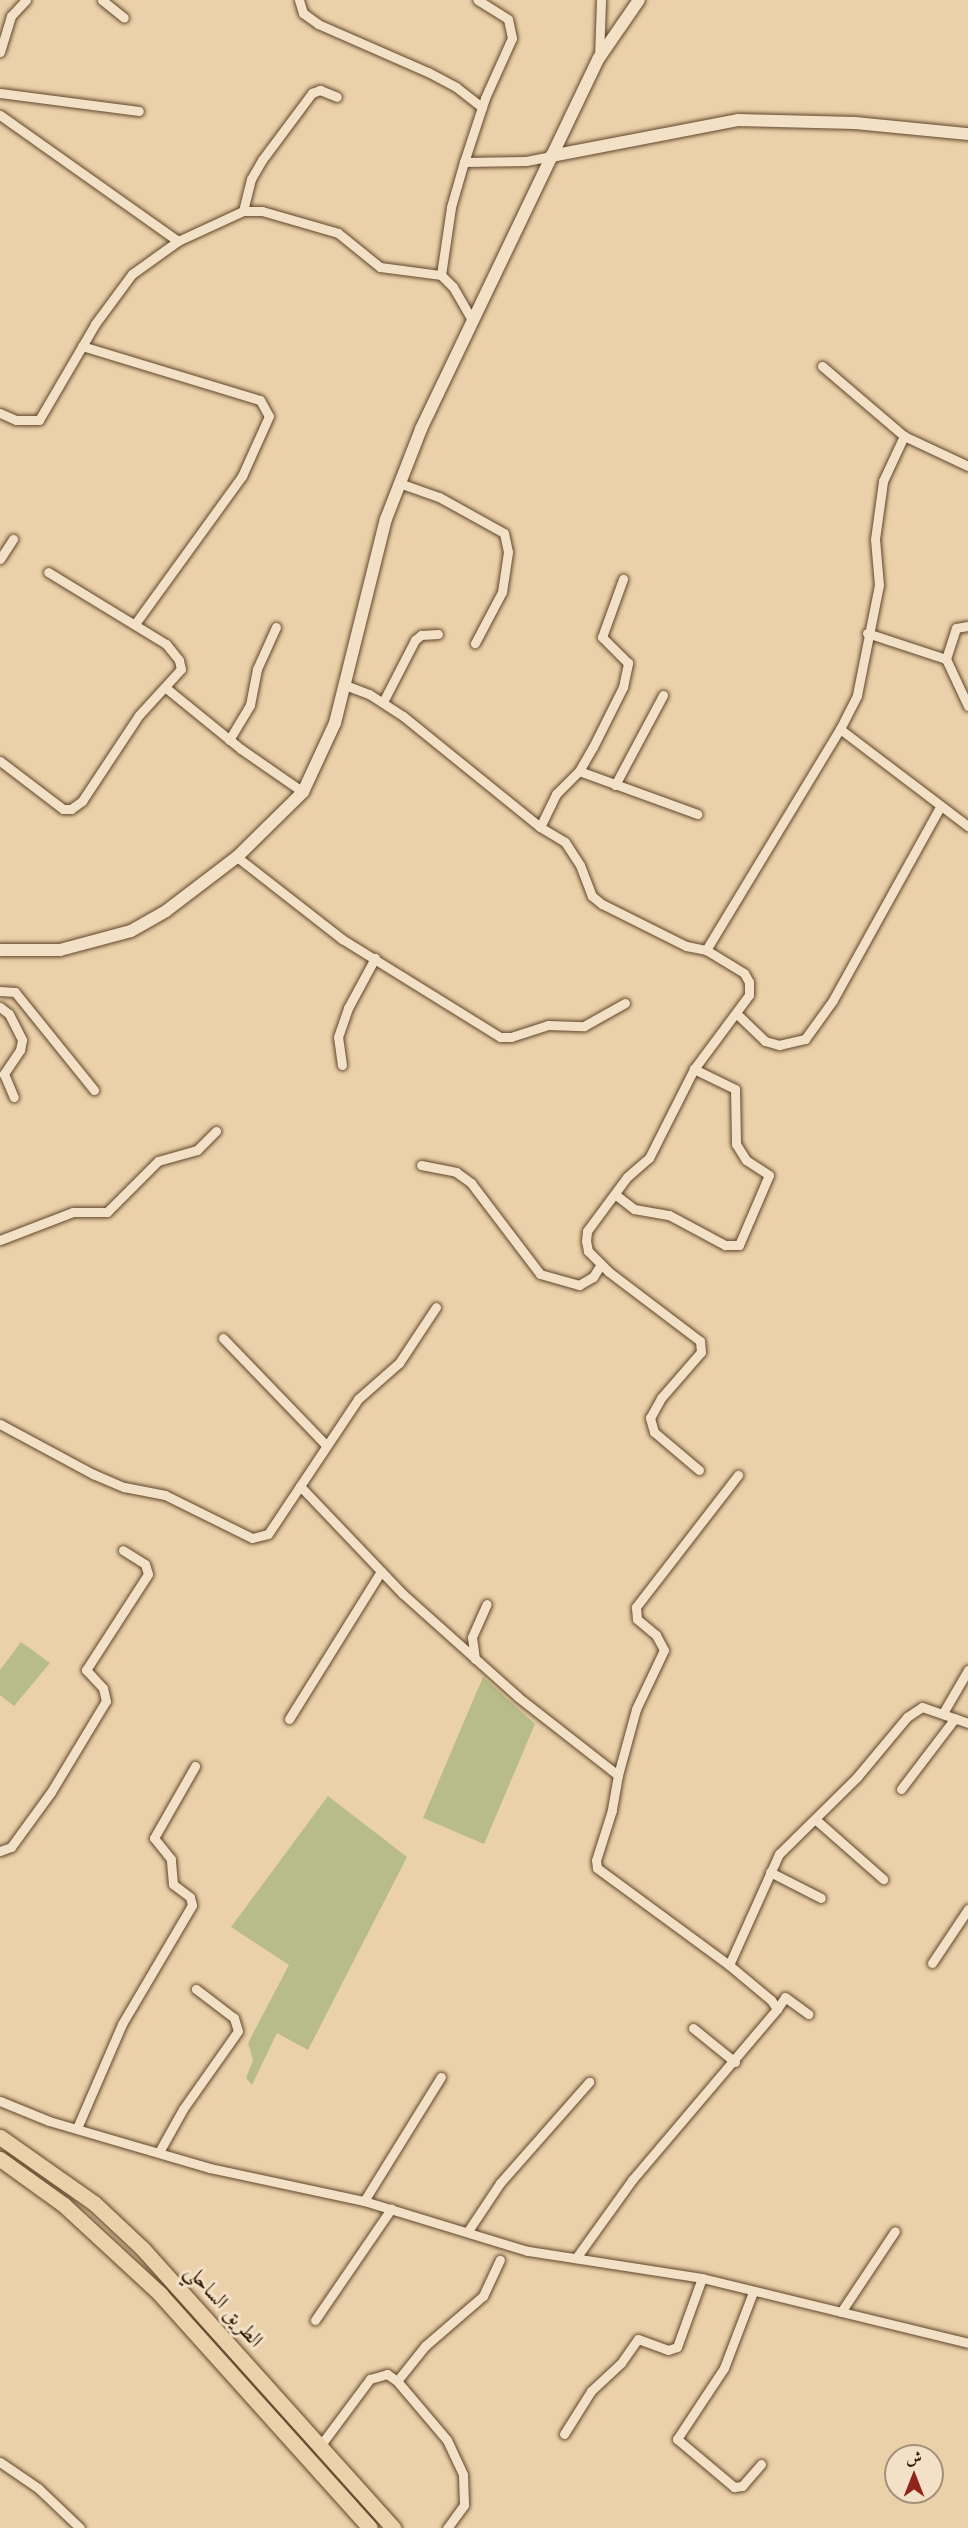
<!DOCTYPE html>
<html>
<head>
<meta charset="utf-8">
<style>
	body { margin:0 }
	#map { position:relative; width:968px; height:2528px; overflow:hidden; background:#ebd1a9; font-family:Cardo,Amiri,serif }
	div>[style] { position:absolute }
	[style*='--x'] { left:calc(var(--x)*1px); top:calc(var(--y)*1px); width:calc(var(--w)*1px); rotate:calc(var(--a)*1deg) }
	.green>* { inset:0; background:#b7bc88 }
	.roads { filter:drop-shadow(0 0 2px #60462b) drop-shadow(0 0 2px #60462b) }
	.minor>* { height:9px; margin:-4.5px; padding:0 4.5px; transform-origin:4.5px; border-radius:4.5px; background:#f2e1c7 }
	.tertiary>* { height:12px; margin:-6px; padding:0 6px; transform-origin:6px; border-radius:6px; background:#f2e1c7 }
	.trunk>* { height:15px; margin:-7.5px; padding:0 7.5px; transform-origin:7.5px; border-radius:7.5px; background:#ebd1a9 }
	span { translate:-50% -50%; white-space:nowrap; text-align:center; line-height:1.15; -webkit-text-stroke:6px #f2e1c7; paint-order:stroke }
	.street-label { font-size:21px; color:#311701 }
	.north { position:absolute; left:884px; top:2444px; width:60px; height:60px; box-sizing:border-box; background:#f2e1c7; border:2px solid #a59078; border-radius:50%; rotate:0deg; font-size:16px; font-weight:700; line-height:24px; text-align:center; color:#311701 }
	.north::after { content:''; display:block; margin:auto; width:21px; height:27px; background:#8f2418; clip-path:polygon(50% 0,100% 100%,50% 72%,0 100%) }
</style>
</head>
<body>
<div id="map">
	<div class="green">
		<div style="clip-path:polygon(21px 1642px,50px 1663px,14px 1706px,0 1695px,0 1670px)"></div>
		<div style="clip-path:polygon(483px 1677px,535px 1724px,484px 1844px,423px 1818px)"></div>
		<div style="clip-path:polygon(328px 1796px,407px 1857px,308px 2050px,277px 2033px,252px 2085px,246px 2078px,253px 2060px,248px 2043px,289px 1965px,231px 1927px)"></div>
	</div>
	<div class="roads">
		<div class="minor">
			<div style="--x:102;--y:0;--w:28;--a:39"></div>
			<div style="--x:299;--y:0;--w:14;--a:73"></div>
			<div style="--x:303;--y:13;--w:19;--a:36"></div>
			<div style="--x:318;--y:24;--w:120;--a:23.6"></div>
			<div style="--x:428;--y:72;--w:32;--a:28"></div>
			<div style="--x:456;--y:87;--w:33;--a:38"></div>
			<div style="--x:0;--y:52;--w:38;--a:-73"></div>
			<div style="--x:11;--y:16;--w:22;--a:-47"></div>
			<div style="--x:599;--y:58;--w:58;--a:-88"></div>
			<div style="--x:0;--y:93;--w:140;--a:7.4"></div>
			<div style="--x:0;--y:115;--w:218;--a:35.3"></div>
			<div style="--x:464;--y:162;--w:62;--a:-0.9"></div>
			<div style="--x:526;--y:161;--w:25;--a:-11"></div>
			<div style="--x:243;--y:211;--w:33;--a:-76"></div>
			<div style="--x:251;--y:179;--w:22;--a:-60"></div>
			<div style="--x:262;--y:160;--w:84;--a:-53.3"></div>
			<div style="--x:312;--y:93;--w:9;--a:-21"></div>
			<div style="--x:320;--y:90;--w:18;--a:22"></div>
			<div style="--x:441;--y:275;--w:69;--a:-81.6"></div>
			<div style="--x:451;--y:207;--w:47;--a:-73.9"></div>
			<div style="--x:464;--y:162;--w:67;--a:-71.8"></div>
			<div style="--x:485;--y:98;--w:66;--a:-65.8"></div>
			<div style="--x:512;--y:38;--w:19;--a:-102"></div>
			<div style="--x:508;--y:19;--w:36;--a:-148"></div>
			<div style="--x:82;--y:346;--w:186;--a:16.9"></div>
			<div style="--x:260;--y:400;--w:18;--a:61"></div>
			<div style="--x:269;--y:416;--w:66;--a:114.2"></div>
			<div style="--x:242;--y:476;--w:183;--a:125.9"></div>
			<div style="--x:822;--y:366;--w:108;--a:40.5"></div>
			<div style="--x:904;--y:436;--w:71;--a:25.1"></div>
			<div style="--x:0;--y:413;--w:17;--a:24"></div>
			<div style="--x:16;--y:420;--w:23;--a:0"></div>
			<div style="--x:39;--y:420;--w:111;--a:-59.7"></div>
			<div style="--x:95;--y:324;--w:62;--a:-53.5"></div>
			<div style="--x:132;--y:274;--w:57;--a:-35.7"></div>
			<div style="--x:178;--y:241;--w:72;--a:-24.8"></div>
			<div style="--x:243;--y:211;--w:19;--a:0"></div>
			<div style="--x:262;--y:211;--w:79;--a:16.1"></div>
			<div style="--x:338;--y:233;--w:54;--a:39"></div>
			<div style="--x:380;--y:267;--w:62;--a:7.5"></div>
			<div style="--x:441;--y:275;--w:17;--a:45"></div>
			<div style="--x:453;--y:287;--w:36;--a:60"></div>
			<div style="--x:399;--y:483;--w:42;--a:19.3"></div>
			<div style="--x:439;--y:497;--w:74;--a:29"></div>
			<div style="--x:504;--y:533;--w:19;--a:78"></div>
			<div style="--x:508;--y:552;--w:40;--a:98.5"></div>
			<div style="--x:502;--y:592;--w:58;--a:117.9"></div>
			<div style="--x:0;--y:559;--w:24;--a:-57"></div>
			<div style="--x:968;--y:626;--w:12;--a:171"></div>
			<div style="--x:956;--y:628;--w:33;--a:108"></div>
			<div style="--x:946;--y:659;--w:52;--a:64.9"></div>
			<div style="--x:867;--y:633;--w:83;--a:18.2"></div>
			<div style="--x:345;--y:685;--w:26;--a:21"></div>
			<div style="--x:369;--y:694;--w:40;--a:32.9"></div>
			<div style="--x:403;--y:716;--w:176;--a:39"></div>
			<div style="--x:540;--y:827;--w:29;--a:31"></div>
			<div style="--x:565;--y:842;--w:27;--a:57"></div>
			<div style="--x:580;--y:865;--w:33;--a:69"></div>
			<div style="--x:592;--y:896;--w:13;--a:39"></div>
			<div style="--x:602;--y:904;--w:94;--a:26.6"></div>
			<div style="--x:686;--y:946;--w:20;--a:11"></div>
			<div style="--x:706;--y:950;--w:258;--a:-58.8"></div>
			<div style="--x:840;--y:729;--w:161;--a:37.2"></div>
			<div style="--x:166;--y:688;--w:97;--a:39.1"></div>
			<div style="--x:241;--y:749;--w:75;--a:34.7"></div>
			<div style="--x:383;--y:702;--w:70;--a:-62.7"></div>
			<div style="--x:415;--y:640;--w:8;--a:-40"></div>
			<div style="--x:421;--y:635;--w:17;--a:-3"></div>
			<div style="--x:840;--y:729;--w:38;--a:-63"></div>
			<div style="--x:857;--y:695;--w:112;--a:-78.7"></div>
			<div style="--x:879;--y:585;--w:46;--a:-95"></div>
			<div style="--x:875;--y:539;--w:59;--a:-82.1"></div>
			<div style="--x:883;--y:481;--w:50;--a:-65"></div>
			<div style="--x:229;--y:740;--w:41;--a:-59"></div>
			<div style="--x:250;--y:705;--w:37;--a:-79"></div>
			<div style="--x:257;--y:669;--w:46;--a:-65.7"></div>
			<div style="--x:0;--y:761;--w:79;--a:37.3"></div>
			<div style="--x:63;--y:809;--w:8;--a:0"></div>
			<div style="--x:71;--y:809;--w:14;--a:-36"></div>
			<div style="--x:82;--y:801;--w:103;--a:-56.5"></div>
			<div style="--x:139;--y:715;--w:62;--a:-47.6"></div>
			<div style="--x:181;--y:669;--w:9;--a:-103"></div>
			<div style="--x:179;--y:660;--w:21;--a:-129"></div>
			<div style="--x:166;--y:644;--w:138;--a:-148.6"></div>
			<div style="--x:579;--y:771;--w:126;--a:20"></div>
			<div style="--x:615;--y:785;--w:102;--a:-61.9"></div>
			<div style="--x:540;--y:827;--w:37;--a:-64"></div>
			<div style="--x:556;--y:794;--w:33;--a:-45"></div>
			<div style="--x:579;--y:771;--w:28;--a:-60"></div>
			<div style="--x:593;--y:747;--w:67;--a:-63.4"></div>
			<div style="--x:623;--y:687;--w:25;--a:-78"></div>
			<div style="--x:628;--y:663;--w:37;--a:-135"></div>
			<div style="--x:602;--y:637;--w:62;--a:-70.1"></div>
			<div style="--x:237;--y:857;--w:133;--a:38"></div>
			<div style="--x:342;--y:939;--w:186;--a:31.8"></div>
			<div style="--x:500;--y:1037;--w:11;--a:0"></div>
			<div style="--x:511;--y:1037;--w:39;--a:-18"></div>
			<div style="--x:548;--y:1025;--w:36;--a:2"></div>
			<div style="--x:584;--y:1026;--w:47;--a:-29.3"></div>
			<div style="--x:0;--y:991;--w:15;--a:4"></div>
			<div style="--x:15;--y:992;--w:126;--a:51.1"></div>
			<div style="--x:0;--y:1007;--w:11;--a:38"></div>
			<div style="--x:9;--y:1014;--w:29;--a:63"></div>
			<div style="--x:22;--y:1040;--w:10;--a:101"></div>
			<div style="--x:20;--y:1050;--w:29;--a:124"></div>
			<div style="--x:4;--y:1074;--w:25;--a:67"></div>
			<div style="--x:737;--y:1014;--w:39;--a:44"></div>
			<div style="--x:765;--y:1041;--w:15;--a:16"></div>
			<div style="--x:779;--y:1045;--w:27;--a:-13"></div>
			<div style="--x:805;--y:1039;--w:48;--a:-54.3"></div>
			<div style="--x:833;--y:1000;--w:221;--a:-61"></div>
			<div style="--x:342;--y:1065;--w:28;--a:-98"></div>
			<div style="--x:338;--y:1037;--w:31;--a:-71"></div>
			<div style="--x:348;--y:1008;--w:57;--a:-61.6"></div>
			<div style="--x:421;--y:1165;--w:36;--a:11"></div>
			<div style="--x:456;--y:1172;--w:19;--a:36"></div>
			<div style="--x:471;--y:1183;--w:114;--a:52.8"></div>
			<div style="--x:540;--y:1274;--w:41;--a:15.8"></div>
			<div style="--x:579;--y:1285;--w:16;--a:-30"></div>
			<div style="--x:593;--y:1277;--w:15;--a:-58"></div>
			<div style="--x:616;--y:1195;--w:23;--a:38"></div>
			<div style="--x:634;--y:1209;--w:36;--a:10"></div>
			<div style="--x:669;--y:1215;--w:64;--a:28.2"></div>
			<div style="--x:725;--y:1245;--w:14;--a:0"></div>
			<div style="--x:739;--y:1245;--w:76;--a:-66.8"></div>
			<div style="--x:769;--y:1175;--w:27;--a:-147"></div>
			<div style="--x:746;--y:1160;--w:19;--a:-122"></div>
			<div style="--x:736;--y:1144;--w:55;--a:-91"></div>
			<div style="--x:735;--y:1089;--w:46;--a:-154"></div>
			<div style="--x:0;--y:1240;--w:78;--a:-21"></div>
			<div style="--x:73;--y:1212;--w:34;--a:0"></div>
			<div style="--x:107;--y:1212;--w:72;--a:-45"></div>
			<div style="--x:158;--y:1161;--w:41;--a:-15.8"></div>
			<div style="--x:197;--y:1150;--w:27;--a:-45"></div>
			<div style="--x:223;--y:1338;--w:147;--a:46.1"></div>
			<div style="--x:0;--y:1424;--w:106;--a:28.3"></div>
			<div style="--x:93;--y:1474;--w:34;--a:23"></div>
			<div style="--x:124;--y:1487;--w:42;--a:11"></div>
			<div style="--x:165;--y:1495;--w:97;--a:26.3"></div>
			<div style="--x:252;--y:1538;--w:16;--a:-14"></div>
			<div style="--x:268;--y:1534;--w:58;--a:-56.3"></div>
			<div style="--x:300;--y:1486;--w:149;--a:46.4"></div>
			<div style="--x:403;--y:1594;--w:154;--a:41.8"></div>
			<div style="--x:518;--y:1697;--w:127;--a:38"></div>
			<div style="--x:618;--y:1775;--w:36;--a:100"></div>
			<div style="--x:612;--y:1810;--w:52;--a:107.7"></div>
			<div style="--x:596;--y:1860;--w:8;--a:83"></div>
			<div style="--x:597;--y:1868;--w:164;--a:36.3"></div>
			<div style="--x:729;--y:1965;--w:55;--a:39.8"></div>
			<div style="--x:771;--y:2000;--w:11;--a:56"></div>
			<div style="--x:777;--y:2009;--w:224;--a:130.3"></div>
			<div style="--x:632;--y:2180;--w:96;--a:125.7"></div>
			<div style="--x:699;--y:1470;--w:59;--a:-139.8"></div>
			<div style="--x:654;--y:1432;--w:15;--a:-106"></div>
			<div style="--x:650;--y:1418;--w:23;--a:-61"></div>
			<div style="--x:661;--y:1398;--w:61;--a:-49"></div>
			<div style="--x:701;--y:1352;--w:11;--a:-95"></div>
			<div style="--x:700;--y:1341;--w:114;--a:-142.8"></div>
			<div style="--x:609;--y:1272;--w:30;--a:-135"></div>
			<div style="--x:588;--y:1251;--w:10;--a:-101"></div>
			<div style="--x:586;--y:1241;--w:10;--a:-84"></div>
			<div style="--x:587;--y:1231;--w:67;--a:-53.5"></div>
			<div style="--x:627;--y:1177;--w:29;--a:-41"></div>
			<div style="--x:649;--y:1158;--w:100;--a:-63.2"></div>
			<div style="--x:694;--y:1069;--w:92;--a:-53.4"></div>
			<div style="--x:749;--y:995;--w:13;--a:-90"></div>
			<div style="--x:749;--y:982;--w:10;--a:-119"></div>
			<div style="--x:744;--y:973;--w:44;--a:-148.8"></div>
			<div style="--x:300;--y:1486;--w:105;--a:-56.3"></div>
			<div style="--x:358;--y:1399;--w:55;--a:-41.3"></div>
			<div style="--x:399;--y:1363;--w:67;--a:-56.5"></div>
			<div style="--x:475;--y:1659;--w:22;--a:-98"></div>
			<div style="--x:472;--y:1637;--w:36;--a:-66"></div>
			<div style="--x:943;--y:1713;--w:50;--a:-59.8"></div>
			<div style="--x:289;--y:1719;--w:174;--a:-58.1"></div>
			<div style="--x:618;--y:1775;--w:68;--a:-74.7"></div>
			<div style="--x:636;--y:1709;--w:65;--a:-64.6"></div>
			<div style="--x:664;--y:1650;--w:17;--a:-118"></div>
			<div style="--x:656;--y:1635;--w:25;--a:-140"></div>
			<div style="--x:637;--y:1619;--w:12;--a:-95"></div>
			<div style="--x:636;--y:1607;--w:167;--a:-52.3"></div>
			<div style="--x:901;--y:1789;--w:89;--a:-52.7"></div>
			<div style="--x:815;--y:1819;--w:91;--a:41.4"></div>
			<div style="--x:0;--y:1851;--w:12;--a:-20"></div>
			<div style="--x:11;--y:1847;--w:68;--a:-54"></div>
			<div style="--x:51;--y:1792;--w:106;--a:-58.9"></div>
			<div style="--x:106;--y:1701;--w:13;--a:-103"></div>
			<div style="--x:103;--y:1688;--w:25;--a:-133"></div>
			<div style="--x:86;--y:1670;--w:114;--a:-57.1"></div>
			<div style="--x:148;--y:1574;--w:10;--a:-107"></div>
			<div style="--x:145;--y:1564;--w:26;--a:-148"></div>
			<div style="--x:770;--y:1872;--w:57;--a:27"></div>
			<div style="--x:932;--y:1963;--w:65;--a:-56.3"></div>
			<div style="--x:729;--y:1965;--w:122;--a:-65.8"></div>
			<div style="--x:779;--y:1854;--w:110;--a:-44.6"></div>
			<div style="--x:857;--y:1777;--w:78;--a:-50.2"></div>
			<div style="--x:907;--y:1717;--w:18;--a:-34"></div>
			<div style="--x:922;--y:1707;--w:49;--a:19.2"></div>
			<div style="--x:777;--y:2009;--w:14;--a:-56"></div>
			<div style="--x:785;--y:1997;--w:29;--a:36"></div>
			<div style="--x:693;--y:2028;--w:54;--a:39"></div>
			<div style="--x:0;--y:2101;--w:53;--a:22.2"></div>
			<div style="--x:49;--y:2121;--w:168;--a:16.3"></div>
			<div style="--x:210;--y:2168;--w:157;--a:12.1"></div>
			<div style="--x:364;--y:2201;--w:171;--a:17"></div>
			<div style="--x:528;--y:2251;--w:176;--a:8.8"></div>
			<div style="--x:702;--y:2278;--w:274;--a:13.7"></div>
			<div style="--x:77;--y:2128;--w:113;--a:-66.6"></div>
			<div style="--x:122;--y:2024;--w:138;--a:-59.5"></div>
			<div style="--x:192;--y:1905;--w:8;--a:-104"></div>
			<div style="--x:190;--y:1897;--w:21;--a:-143"></div>
			<div style="--x:173;--y:1884;--w:25;--a:-95"></div>
			<div style="--x:171;--y:1859;--w:27;--a:-129"></div>
			<div style="--x:154;--y:1838;--w:83;--a:-60.3"></div>
			<div style="--x:159;--y:2152;--w:49;--a:-60.8"></div>
			<div style="--x:183;--y:2109;--w:95;--a:-54.8"></div>
			<div style="--x:238;--y:2031;--w:14;--a:-107"></div>
			<div style="--x:234;--y:2018;--w:48;--a:-142.7"></div>
			<div style="--x:364;--y:2201;--w:146;--a:-58.2"></div>
			<div style="--x:468;--y:2231;--w:58;--a:-56.3"></div>
			<div style="--x:500;--y:2183;--w:135;--a:-48.6"></div>
			<div style="--x:753;--y:2292;--w:81;--a:110.9"></div>
			<div style="--x:724;--y:2368;--w:85;--a:123.5"></div>
			<div style="--x:677;--y:2439;--w:75;--a:40.1"></div>
			<div style="--x:734;--y:2487;--w:8;--a:-7"></div>
			<div style="--x:742;--y:2486;--w:29;--a:-49"></div>
			<div style="--x:841;--y:2312;--w:97;--a:-56.3"></div>
			<div style="--x:315;--y:2320;--w:135;--a:-55.6"></div>
			<div style="--x:397;--y:2381;--w:77;--a:49.7"></div>
			<div style="--x:447;--y:2440;--w:38;--a:65"></div>
			<div style="--x:463;--y:2475;--w:30;--a:88"></div>
			<div style="--x:464;--y:2505;--w:29;--a:126"></div>
			<div style="--x:564;--y:2434;--w:51;--a:-57.9"></div>
			<div style="--x:591;--y:2391;--w:41;--a:-43"></div>
			<div style="--x:621;--y:2363;--w:29;--a:-55"></div>
			<div style="--x:638;--y:2339;--w:32;--a:20"></div>
			<div style="--x:668;--y:2350;--w:9;--a:-18"></div>
			<div style="--x:677;--y:2347;--w:73;--a:-70.1"></div>
			<div style="--x:320;--y:2446;--w:84;--a:-53.3"></div>
			<div style="--x:370;--y:2379;--w:18;--a:-16"></div>
			<div style="--x:387;--y:2374;--w:12;--a:35"></div>
			<div style="--x:397;--y:2381;--w:45;--a:-51.3"></div>
			<div style="--x:425;--y:2346;--w:77;--a:-40.8"></div>
			<div style="--x:483;--y:2296;--w:40;--a:-65"></div>
			<div style="--x:0;--y:2462;--w:46;--a:34.4"></div>
			<div style="--x:38;--y:2488;--w:58;--a:43.6"></div>
		</div>
		<div class="tertiary">
			<div style="--x:551;--y:156;--w:190;--a:-10.9"></div>
			<div style="--x:738;--y:120;--w:117;--a:1.5"></div>
			<div style="--x:855;--y:123;--w:114;--a:5.6"></div>
			<div style="--x:0;--y:950;--w:60;--a:0"></div>
			<div style="--x:60;--y:950;--w:73;--a:-15"></div>
			<div style="--x:131;--y:931;--w:40;--a:-29.7"></div>
			<div style="--x:166;--y:911;--w:89;--a:-37.3"></div>
			<div style="--x:237;--y:857;--w:93;--a:-44.6"></div>
			<div style="--x:303;--y:792;--w:76;--a:-65.1"></div>
			<div style="--x:335;--y:723;--w:210;--a:-76"></div>
			<div style="--x:386;--y:519;--w:97;--a:-68.7"></div>
			<div style="--x:421;--y:429;--w:411;--a:-64.4"></div>
			<div style="--x:599;--y:58;--w:70;--a:-55.4"></div>
		</div>
		<div class="trunk">
			<div style="--x:0;--y:2137;--w:115;--a:35.1"></div>
			<div style="--x:94;--y:2203;--w:67;--a:43.2"></div>
			<div style="--x:143;--y:2249;--w:375;--a:48.1"></div>
			<div style="--x:0;--y:2159;--w:79;--a:35.7"></div>
			<div style="--x:64;--y:2205;--w:131;--a:42.8"></div>
			<div style="--x:160;--y:2294;--w:314;--a:48.1"></div>
		</div>
	</div>
	<div class="street-label">
		<span style="left:224px;top:2306px;rotate:48deg">الطريق الساحلي</span>
	</div>
	<div class="north">ش</div>
</div>
</body>
</html>
